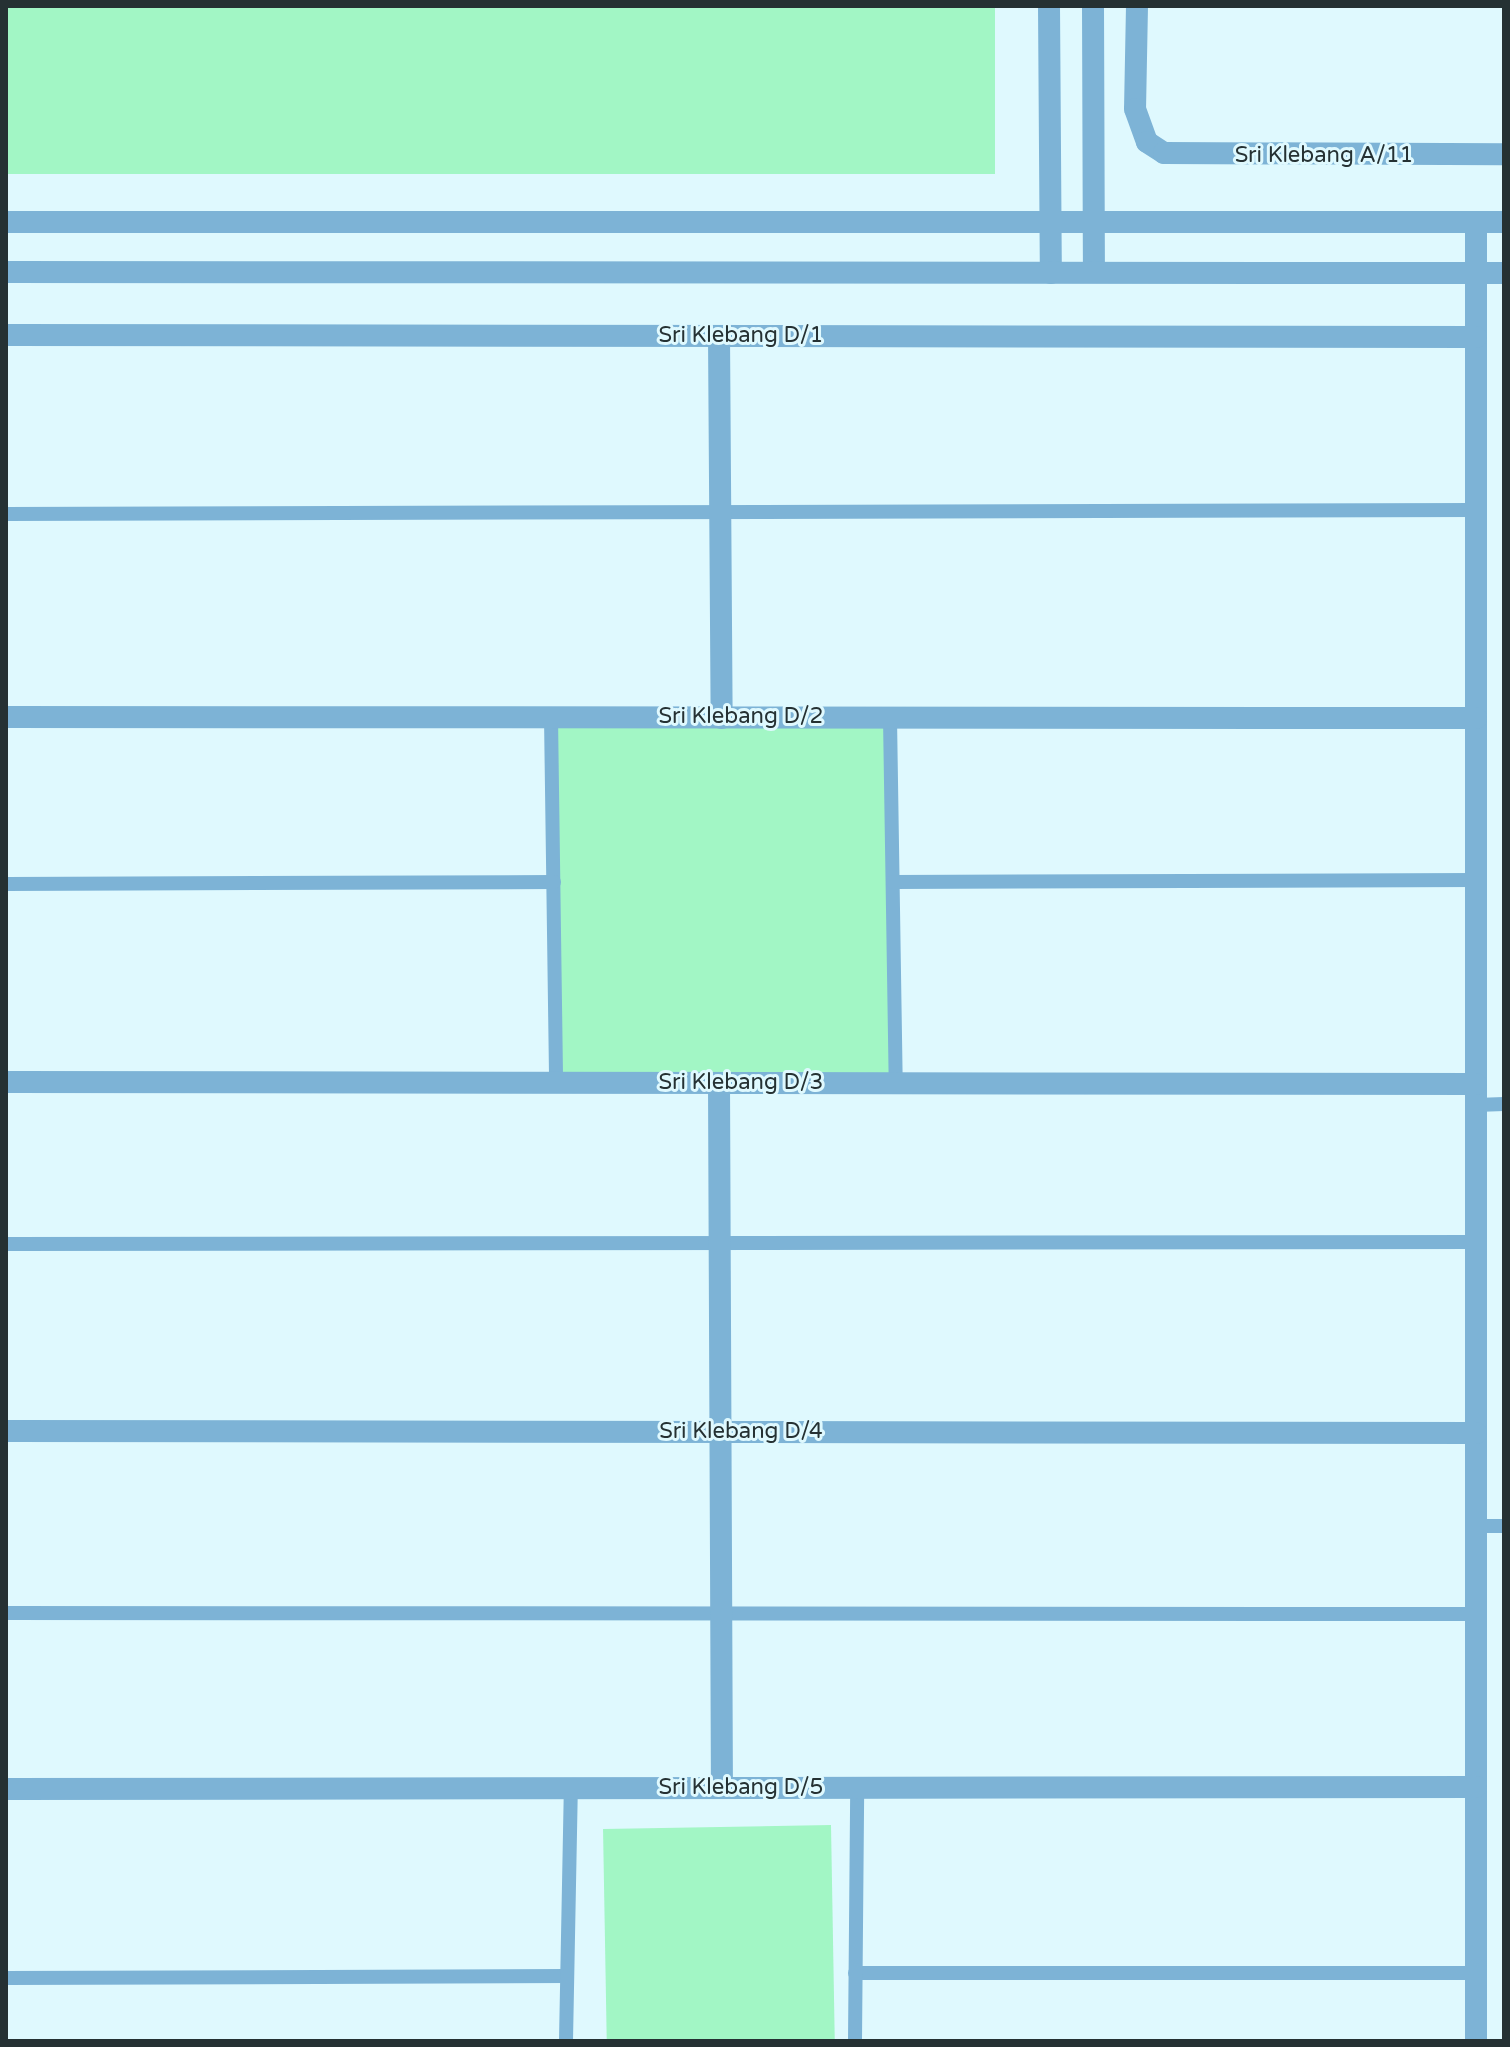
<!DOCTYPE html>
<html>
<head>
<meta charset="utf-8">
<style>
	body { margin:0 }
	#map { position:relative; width:1510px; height:2047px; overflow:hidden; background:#dff9fe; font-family:"Varela Round",sans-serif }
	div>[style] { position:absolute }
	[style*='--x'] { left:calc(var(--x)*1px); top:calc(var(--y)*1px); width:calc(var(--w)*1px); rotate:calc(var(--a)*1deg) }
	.green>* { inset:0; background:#a2f6c5; transform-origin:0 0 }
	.service>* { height:14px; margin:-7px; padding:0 7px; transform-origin:7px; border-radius:7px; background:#7db3d6 }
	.minor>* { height:22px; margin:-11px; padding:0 11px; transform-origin:11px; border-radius:11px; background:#7db3d6 }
	.tertiary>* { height:22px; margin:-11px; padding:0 11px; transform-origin:11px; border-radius:11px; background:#7db3d6 }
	span { translate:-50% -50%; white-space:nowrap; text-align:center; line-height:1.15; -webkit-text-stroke:6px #dff9fe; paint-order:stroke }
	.street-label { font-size:22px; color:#253133 }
	.frame { position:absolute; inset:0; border:8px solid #253133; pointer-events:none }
</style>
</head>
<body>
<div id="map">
	<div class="green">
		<div style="left:6px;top:6px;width:989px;height:168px"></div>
		<div style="left:551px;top:717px;width:339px;height:366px"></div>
		<div style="left:831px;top:1825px;width:216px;height:228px;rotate:89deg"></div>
	</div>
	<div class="service">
		<div style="--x:6;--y:514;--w:1470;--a:-0.16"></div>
		<div style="--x:551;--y:717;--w:366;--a:89.2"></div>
		<div style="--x:890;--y:718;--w:365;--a:89.1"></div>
		<div style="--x:893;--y:882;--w:583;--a:-0.2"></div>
		<div style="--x:6;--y:884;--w:548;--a:-0.21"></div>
		<div style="--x:1476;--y:1105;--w:28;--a:-2"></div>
		<div style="--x:6;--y:1244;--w:1470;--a:-0.08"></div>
		<div style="--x:1476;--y:1526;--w:28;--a:0"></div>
		<div style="--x:6;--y:1613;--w:1470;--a:0.04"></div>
		<div style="--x:855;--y:1973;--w:621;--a:0"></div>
		<div style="--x:6;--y:1978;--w:561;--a:-0.2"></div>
		<div style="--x:566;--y:2041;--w:253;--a:-88.9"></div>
		<div style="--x:855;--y:2041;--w:253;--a:-89.5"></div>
	</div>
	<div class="minor">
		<div style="--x:1049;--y:6;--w:267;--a:89.6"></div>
		<div style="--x:1093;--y:6;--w:266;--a:89.8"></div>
		<div style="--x:1137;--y:6;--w:103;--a:91.1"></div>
		<div style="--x:1135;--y:109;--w:35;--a:70"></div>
		<div style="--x:1147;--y:142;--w:20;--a:33"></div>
		<div style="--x:1164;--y:153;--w:340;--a:0.2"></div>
		<div style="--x:1476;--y:222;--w:1819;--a:90"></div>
		<div style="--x:6;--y:335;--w:1470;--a:0.08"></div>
		<div style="--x:719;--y:336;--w:382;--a:89.6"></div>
		<div style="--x:6;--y:717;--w:1470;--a:0.04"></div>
		<div style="--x:6;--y:1082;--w:1470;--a:0.08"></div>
		<div style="--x:719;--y:1083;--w:705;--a:89.76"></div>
		<div style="--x:6;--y:1431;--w:1470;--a:0.08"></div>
		<div style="--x:6;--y:1789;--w:1470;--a:-0.08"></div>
	</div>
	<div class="tertiary">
		<div style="--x:6;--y:222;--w:1498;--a:0"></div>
		<div style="--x:6;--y:272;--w:1498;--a:0.04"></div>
	</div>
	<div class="street-label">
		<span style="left:1324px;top:156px">Sri Klebang A/11</span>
		<span style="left:741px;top:336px">Sri Klebang D/1</span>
		<span style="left:741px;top:717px">Sri Klebang D/2</span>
		<span style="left:741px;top:1083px">Sri Klebang D/3</span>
		<span style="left:741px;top:1432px">Sri Klebang D/4</span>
		<span style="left:741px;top:1788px">Sri Klebang D/5</span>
	</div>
	<div class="frame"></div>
</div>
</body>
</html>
